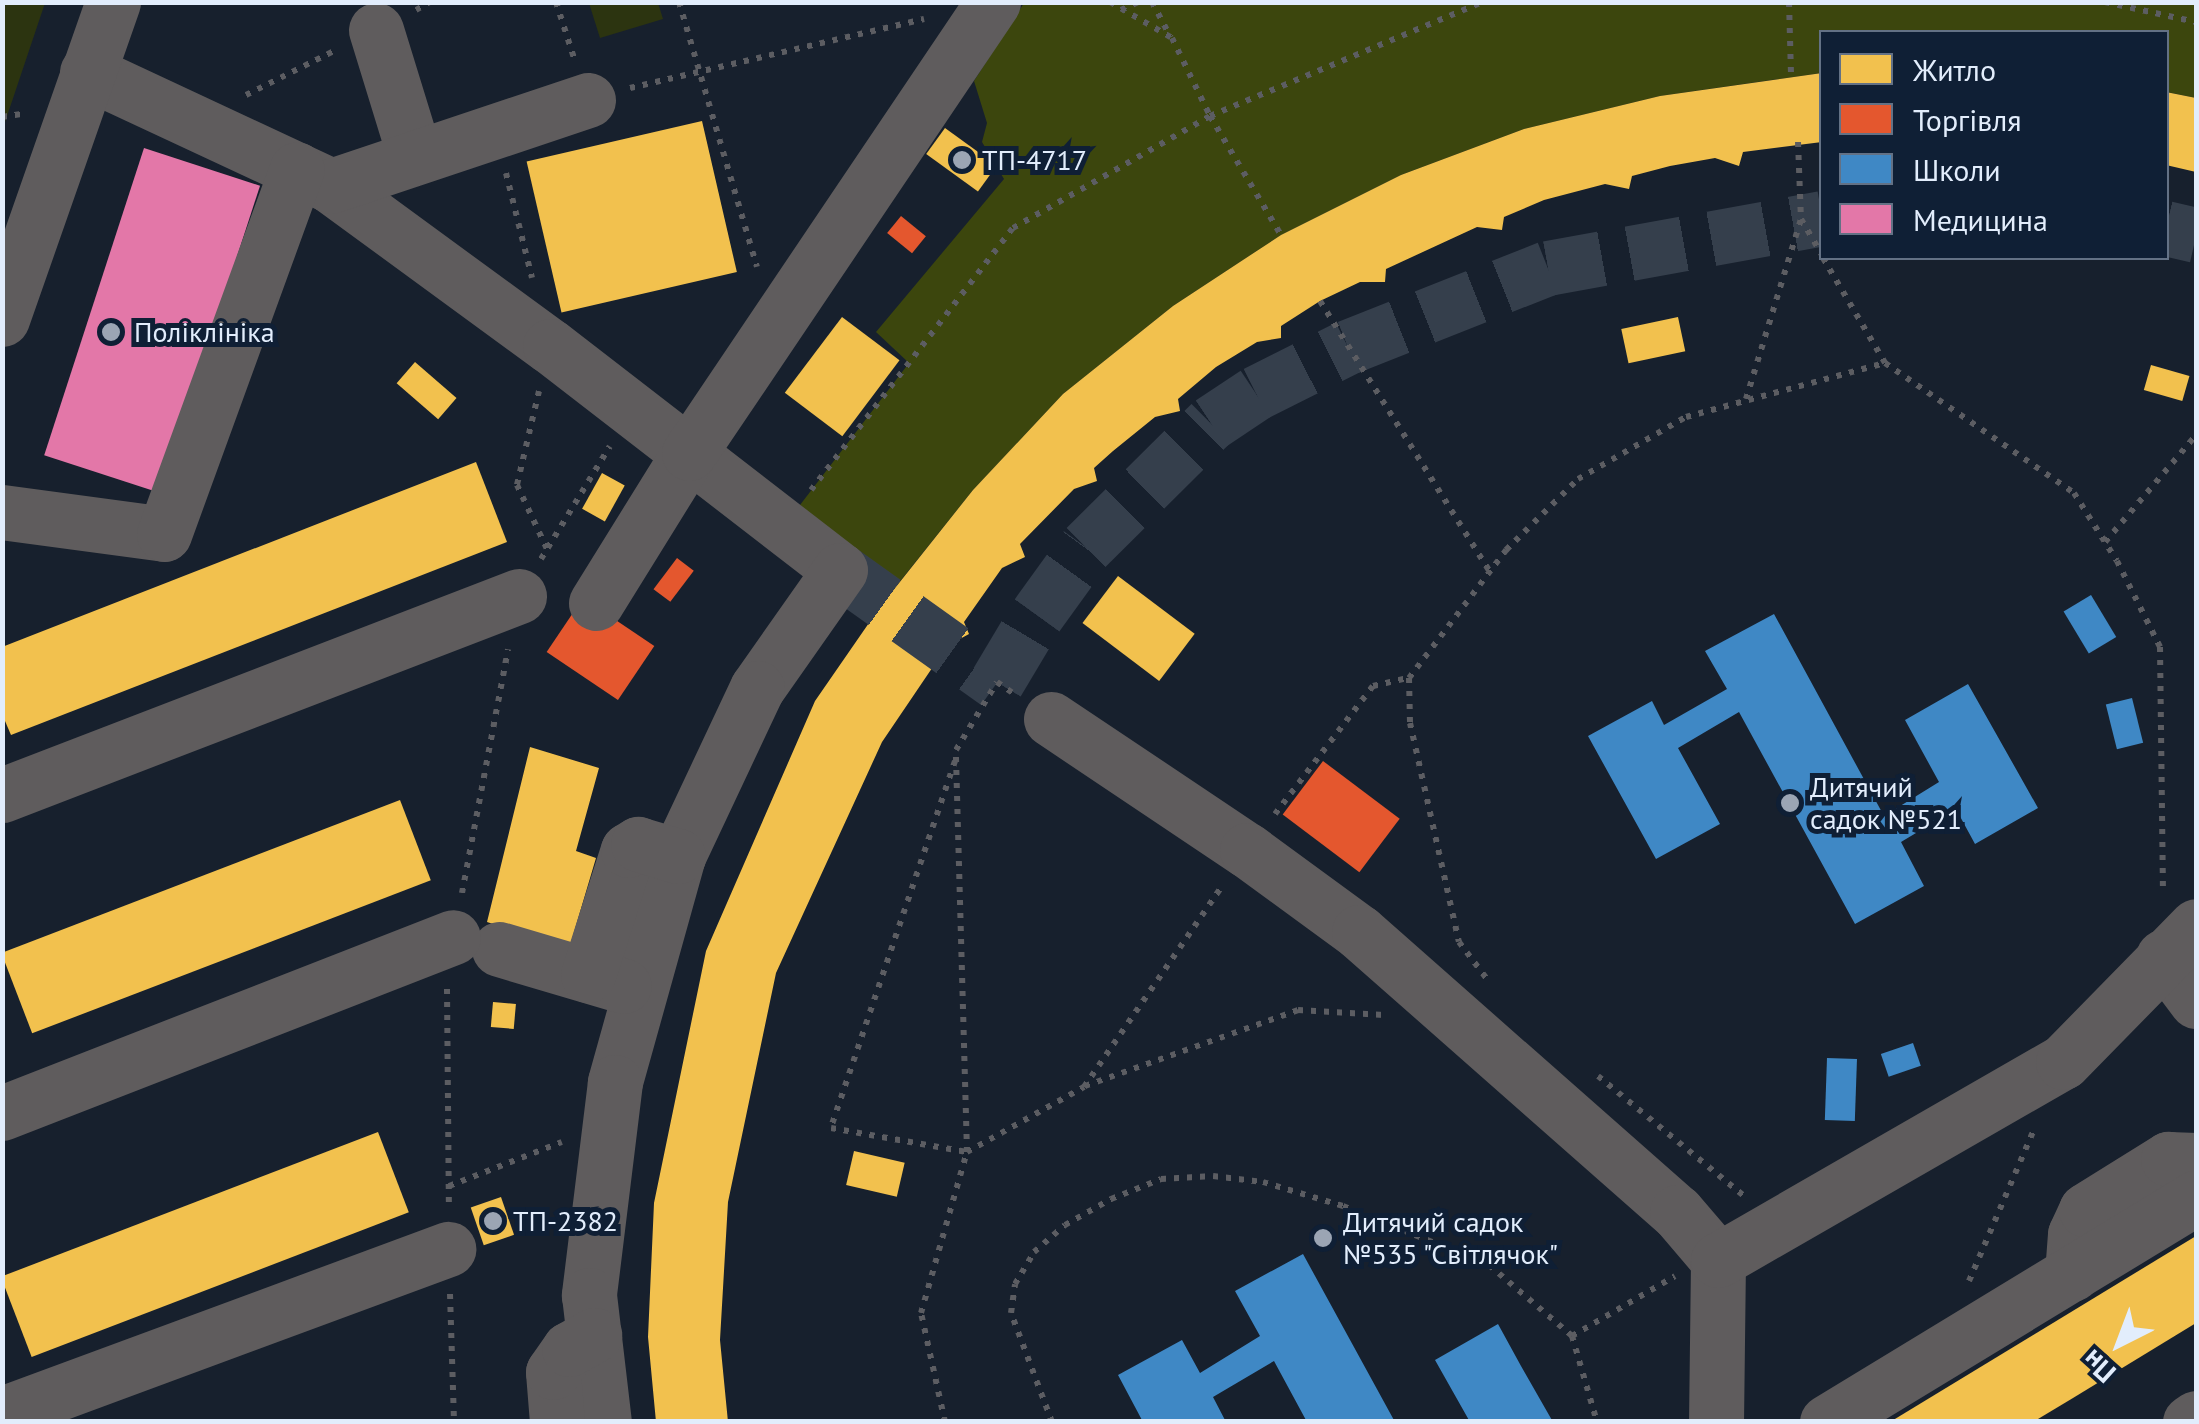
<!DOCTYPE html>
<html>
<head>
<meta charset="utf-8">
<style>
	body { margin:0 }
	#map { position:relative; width:2199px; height:1424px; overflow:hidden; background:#17202d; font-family:"PT Sans",sans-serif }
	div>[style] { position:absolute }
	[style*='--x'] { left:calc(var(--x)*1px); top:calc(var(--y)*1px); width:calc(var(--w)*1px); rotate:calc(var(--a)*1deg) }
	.green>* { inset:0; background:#2c3410 }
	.forest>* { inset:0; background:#3c460d }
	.homes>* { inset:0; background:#f2c14e; transform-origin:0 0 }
	.shops>* { inset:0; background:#e4572e; transform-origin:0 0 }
	.schools>* { inset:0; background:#3f88c5; transform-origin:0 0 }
	.health>* { inset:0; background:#e377a8; transform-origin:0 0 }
	.minor-tunnel>* { height:55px; margin-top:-27.5px; transform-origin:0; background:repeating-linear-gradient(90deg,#353f4c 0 55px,transparent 0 83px) }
	.path>* { height:6px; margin-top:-3px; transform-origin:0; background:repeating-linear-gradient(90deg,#5c5d62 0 5px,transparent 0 13px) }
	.minor>* { height:55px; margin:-27.5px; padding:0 27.5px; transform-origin:27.5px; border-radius:27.5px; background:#5f5c5d }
	.dots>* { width:28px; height:28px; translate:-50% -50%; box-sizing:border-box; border:5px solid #0f1f35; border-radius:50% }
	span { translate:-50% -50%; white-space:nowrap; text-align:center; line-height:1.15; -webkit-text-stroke:10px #0f1f35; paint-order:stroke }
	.poi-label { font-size:28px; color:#e2edfc }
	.left { translate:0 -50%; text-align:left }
	.frame { position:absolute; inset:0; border:5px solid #e2edfc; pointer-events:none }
	.legend { position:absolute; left:1819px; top:30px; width:350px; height:230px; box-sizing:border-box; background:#0f1f35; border:2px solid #637185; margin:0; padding:12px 18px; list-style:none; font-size:30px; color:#e2edfc }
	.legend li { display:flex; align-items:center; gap:20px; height:50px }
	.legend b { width:50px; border:2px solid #637185 }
	.north { position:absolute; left:2069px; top:1294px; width:100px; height:100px; -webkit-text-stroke:8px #0f1f35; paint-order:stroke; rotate:222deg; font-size:28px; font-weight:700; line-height:40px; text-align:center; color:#e2edfc }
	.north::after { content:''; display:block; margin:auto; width:35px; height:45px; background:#e2edfc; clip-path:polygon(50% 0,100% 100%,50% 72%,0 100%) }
</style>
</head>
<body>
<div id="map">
	<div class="green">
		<div style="clip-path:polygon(3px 2px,45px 3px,3px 128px,2px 3px)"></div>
		<div style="clip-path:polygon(589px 3px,658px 3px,663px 19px,600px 38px)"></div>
	</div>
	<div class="forest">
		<div style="clip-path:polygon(1024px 3px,2196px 3px,2196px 98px,2167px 92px,2166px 32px,1822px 32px,1821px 73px,1660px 96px,1524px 129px,1401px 175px,1281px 235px,1173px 306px,1063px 394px,973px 490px,893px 590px,800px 505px,909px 363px,876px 332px,1004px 179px,982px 142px,987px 123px,974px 81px)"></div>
	</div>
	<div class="homes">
		<div style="clip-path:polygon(1822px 73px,1822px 142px,1743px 152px,1739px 166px,1715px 158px,1670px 166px,1632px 176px,1629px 189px,1605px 184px,1544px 200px,1504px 217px,1502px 230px,1477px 227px,1386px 269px,1385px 282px,1360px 282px,1320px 301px,1281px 326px,1281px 338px,1257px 342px,1216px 367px,1178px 399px,1180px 411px,1155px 417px,1113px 451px,1094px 468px,1097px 481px,1074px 489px,1020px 544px,1025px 557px,1002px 568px,964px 622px,969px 634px,947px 646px,882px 742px,776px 973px,728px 1202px,720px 1340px,728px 1422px,656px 1422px,648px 1337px,654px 1203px,706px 951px,815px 701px,880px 607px,973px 490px,1063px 394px,1173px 306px,1281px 235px,1401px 175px,1524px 129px,1660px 96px)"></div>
		<div style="clip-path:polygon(2166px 92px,2196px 98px,2196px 172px,2166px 165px)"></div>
		<div style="left:702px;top:121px;width:155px;height:180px;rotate:77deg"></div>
		<div style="left:945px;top:128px;width:64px;height:32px;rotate:36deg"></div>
		<div style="left:842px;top:317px;width:72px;height:95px;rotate:37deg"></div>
		<div style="left:1678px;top:317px;width:35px;height:58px;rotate:78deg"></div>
		<div style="left:415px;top:362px;width:55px;height:28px;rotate:41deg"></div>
		<div style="left:2151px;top:365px;width:40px;height:26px;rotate:16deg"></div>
		<div style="clip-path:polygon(476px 462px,507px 542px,11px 735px,2px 714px,2px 647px)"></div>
		<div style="left:602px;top:473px;width:26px;height:41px;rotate:29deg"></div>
		<div style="left:1118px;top:576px;width:96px;height:59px;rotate:37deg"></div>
		<div style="clip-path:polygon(530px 747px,599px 768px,576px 851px,596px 858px,569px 949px,487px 922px)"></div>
		<div style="left:400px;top:800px;width:86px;height:427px;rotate:69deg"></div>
		<div style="left:493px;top:1002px;width:23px;height:25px;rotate:5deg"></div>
		<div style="left:378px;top:1132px;width:86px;height:404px;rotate:69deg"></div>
		<div style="left:854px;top:1151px;width:52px;height:35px;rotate:13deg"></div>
		<div style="left:501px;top:1197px;width:40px;height:32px;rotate:71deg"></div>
		<div style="clip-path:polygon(2196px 1236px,2196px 1323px,2073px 1398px,2033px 1422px,1890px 1422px)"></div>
	</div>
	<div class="shops">
		<div style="left:901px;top:216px;width:32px;height:22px;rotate:39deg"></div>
		<div style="left:677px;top:558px;width:21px;height:39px;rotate:37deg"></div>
		<div style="left:583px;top:598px;width:86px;height:65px;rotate:34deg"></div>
		<div style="left:1323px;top:761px;width:96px;height:67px;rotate:37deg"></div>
	</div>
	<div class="schools">
		<div style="left:2091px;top:595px;width:49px;height:32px;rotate:59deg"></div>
		<div style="clip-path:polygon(1774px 614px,1884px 816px,1939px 782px,1905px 720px,1968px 684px,2038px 808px,1975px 844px,1956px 809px,1901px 842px,1924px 886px,1855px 924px,1739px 712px,1678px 748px,1720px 824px,1656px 859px,1588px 736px,1652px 701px,1664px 725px,1727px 689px,1705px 651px)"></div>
		<div style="left:2132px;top:698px;width:46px;height:27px;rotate:76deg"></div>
		<div style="left:1913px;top:1043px;width:24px;height:34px;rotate:71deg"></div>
		<div style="left:1827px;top:1058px;width:30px;height:62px;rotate:2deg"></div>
		<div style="clip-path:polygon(1303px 1254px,1395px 1422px,1307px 1422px,1274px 1361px,1213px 1397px,1226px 1422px,1143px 1422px,1118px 1375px,1182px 1340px,1200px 1373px,1260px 1336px,1235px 1291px)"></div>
		<div style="clip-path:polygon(1498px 1324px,1521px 1366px,1553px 1422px,1470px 1422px,1435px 1360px)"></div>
	</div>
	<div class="health">
		<div style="left:144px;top:148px;width:122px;height:323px;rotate:18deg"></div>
	</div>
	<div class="minor-tunnel">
		<div style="--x:2166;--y:228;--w:31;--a:13"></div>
		<div style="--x:840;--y:570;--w:193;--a:35.5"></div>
		<div style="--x:997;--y:682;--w:78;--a:-59.2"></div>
		<div style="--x:1037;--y:615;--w:84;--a:-54.2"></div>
		<div style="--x:1086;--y:547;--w:176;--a:-44.8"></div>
		<div style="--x:1211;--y:423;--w:54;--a:-33.7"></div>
		<div style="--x:1256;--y:393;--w:103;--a:-26.6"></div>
		<div style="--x:1348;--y:347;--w:215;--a:-21.6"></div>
		<div style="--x:1548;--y:268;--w:279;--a:-10.3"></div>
	</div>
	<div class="path">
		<div style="--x:556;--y:2;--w:59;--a:72.2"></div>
		<div style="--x:679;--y:2;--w:276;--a:73.6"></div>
		<div style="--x:1110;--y:2;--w:72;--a:30.1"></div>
		<div style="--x:1172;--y:38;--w:87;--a:64"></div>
		<div style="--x:1210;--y:116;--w:139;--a:59.2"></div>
		<div style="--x:1152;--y:2;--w:40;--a:62"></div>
		<div style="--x:1789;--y:2;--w:72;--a:88.4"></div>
		<div style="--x:2105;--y:2;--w:93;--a:12.4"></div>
		<div style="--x:416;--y:10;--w:16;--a:-30"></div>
		<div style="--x:1121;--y:10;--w:19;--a:-25"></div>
		<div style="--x:630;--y:88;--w:302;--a:-13.2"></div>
		<div style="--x:246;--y:95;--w:103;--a:-26.6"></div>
		<div style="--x:2;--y:117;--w:24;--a:-9"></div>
		<div style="--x:1798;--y:142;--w:77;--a:87.8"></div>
		<div style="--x:506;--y:173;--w:108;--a:76.1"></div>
		<div style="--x:1823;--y:258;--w:122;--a:59.4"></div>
		<div style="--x:1320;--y:301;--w:318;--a:57.9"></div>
		<div style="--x:539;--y:391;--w:97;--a:103.2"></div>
		<div style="--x:517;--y:485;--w:71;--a:64.9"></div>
		<div style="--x:1746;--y:399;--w:188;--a:-73"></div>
		<div style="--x:1801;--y:219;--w:42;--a:59.7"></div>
		<div style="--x:811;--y:490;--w:331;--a:-52.4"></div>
		<div style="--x:1013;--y:228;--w:227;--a:-29.6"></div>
		<div style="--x:1210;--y:116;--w:296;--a:-22.7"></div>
		<div style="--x:2105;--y:542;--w:140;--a:-49.6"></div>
		<div style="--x:541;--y:559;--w:132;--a:-58.6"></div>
		<div style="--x:1409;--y:678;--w:45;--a:88.7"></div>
		<div style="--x:1410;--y:723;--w:224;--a:77.4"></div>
		<div style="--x:1459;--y:942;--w:46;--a:52.9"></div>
		<div style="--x:955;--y:761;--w:387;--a:108.7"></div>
		<div style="--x:831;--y:1128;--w:138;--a:10"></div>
		<div style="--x:967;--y:1152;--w:402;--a:-91.6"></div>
		<div style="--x:956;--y:750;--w:79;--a:-58.9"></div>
		<div style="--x:997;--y:682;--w:19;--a:35"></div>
		<div style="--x:1275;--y:814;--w:161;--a:-52.6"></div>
		<div style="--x:1373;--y:686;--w:37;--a:-13"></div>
		<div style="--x:1409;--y:678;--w:161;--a:-52.8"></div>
		<div style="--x:1506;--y:550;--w:101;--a:-44.6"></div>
		<div style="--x:1578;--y:479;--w:125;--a:-29.9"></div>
		<div style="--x:1686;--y:417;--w:206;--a:-15.2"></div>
		<div style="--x:1885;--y:363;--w:229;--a:34.5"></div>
		<div style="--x:2074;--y:493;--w:80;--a:57.7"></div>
		<div style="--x:2117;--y:561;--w:96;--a:63.4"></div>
		<div style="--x:2160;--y:647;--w:246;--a:89.3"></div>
		<div style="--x:462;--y:893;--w:248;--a:-79.3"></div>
		<div style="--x:447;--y:989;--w:217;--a:89.5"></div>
		<div style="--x:1598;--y:1076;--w:188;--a:39.4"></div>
		<div style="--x:1085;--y:1086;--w:226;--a:-19.6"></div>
		<div style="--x:1298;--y:1010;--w:86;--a:3.3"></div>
		<div style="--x:449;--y:1186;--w:121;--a:-21.3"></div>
		<div style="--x:1969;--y:1281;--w:162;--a:-66.8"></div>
		<div style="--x:450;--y:1294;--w:128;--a:88.2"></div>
		<div style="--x:1572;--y:1336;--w:119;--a:-30.2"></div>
		<div style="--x:945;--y:1422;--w:112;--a:-102.4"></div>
		<div style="--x:921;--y:1313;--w:167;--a:-74.1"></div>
		<div style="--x:967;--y:1152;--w:134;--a:-29.1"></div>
		<div style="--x:1084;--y:1087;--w:242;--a:-55.5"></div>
		<div style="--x:1052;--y:1422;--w:116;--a:-110.6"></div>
		<div style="--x:1011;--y:1313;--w:29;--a:-82"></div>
		<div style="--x:1015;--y:1284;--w:37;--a:-59"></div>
		<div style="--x:1034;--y:1252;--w:41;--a:-41.1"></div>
		<div style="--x:1065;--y:1225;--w:53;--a:-29.5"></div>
		<div style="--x:1111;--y:1199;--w:54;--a:-21.8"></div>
		<div style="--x:1161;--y:1179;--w:52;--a:-3.3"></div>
		<div style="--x:1213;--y:1176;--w:50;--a:6.8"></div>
		<div style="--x:1263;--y:1182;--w:84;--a:16.7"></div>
		<div style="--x:1343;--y:1206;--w:157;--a:22"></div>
		<div style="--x:1489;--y:1265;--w:109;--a:40.5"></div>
		<div style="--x:1572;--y:1336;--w:90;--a:73.8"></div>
	</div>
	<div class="minor">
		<div style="--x:376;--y:30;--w:133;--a:72.9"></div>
		<div style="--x:87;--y:72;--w:269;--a:25"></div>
		<div style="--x:331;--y:186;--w:271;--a:36.2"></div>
		<div style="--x:550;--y:346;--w:366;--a:37.7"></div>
		<div style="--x:840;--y:570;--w:144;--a:125.1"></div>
		<div style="--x:757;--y:688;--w:186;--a:115.2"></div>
		<div style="--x:678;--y:856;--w:235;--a:105.6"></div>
		<div style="--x:615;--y:1082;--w:215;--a:97"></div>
		<div style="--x:589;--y:1295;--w:128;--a:83.3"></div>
		<div style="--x:331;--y:186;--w:271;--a:-18.5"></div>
		<div style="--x:2;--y:319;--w:336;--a:-70.7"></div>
		<div style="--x:2;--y:512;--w:163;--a:7.7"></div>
		<div style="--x:164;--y:534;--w:388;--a:-70"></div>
		<div style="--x:596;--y:603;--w:176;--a:-58.2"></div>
		<div style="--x:689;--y:453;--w:544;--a:-56.02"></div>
		<div style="--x:1051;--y:719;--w:236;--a:33.8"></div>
		<div style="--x:1247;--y:850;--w:139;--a:36.2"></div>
		<div style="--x:1359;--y:932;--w:424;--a:41.4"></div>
		<div style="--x:1677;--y:1212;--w:63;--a:49.5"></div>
		<div style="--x:1718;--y:1260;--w:162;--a:90.7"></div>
		<div style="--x:2;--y:795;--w:554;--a:-21.05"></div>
		<div style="--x:499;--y:949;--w:130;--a:16.5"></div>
		<div style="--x:2163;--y:957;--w:55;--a:53.1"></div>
		<div style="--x:588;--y:975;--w:131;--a:-72.3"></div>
		<div style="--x:628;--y:850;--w:12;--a:-31"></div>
		<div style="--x:638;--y:844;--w:42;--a:16.7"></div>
		<div style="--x:2;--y:1113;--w:484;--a:-21.3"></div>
		<div style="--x:1718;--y:1260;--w:398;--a:-29.9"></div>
		<div style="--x:2063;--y:1062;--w:190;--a:-45.6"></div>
		<div style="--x:2072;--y:1274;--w:40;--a:-85.7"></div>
		<div style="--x:2075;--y:1234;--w:26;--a:-65"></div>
		<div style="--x:2086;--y:1210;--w:97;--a:-31.9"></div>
		<div style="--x:2168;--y:1159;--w:28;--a:2"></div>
		<div style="--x:2;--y:1414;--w:476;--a:-20.3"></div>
		<div style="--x:557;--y:1422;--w:50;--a:-94.6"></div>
		<div style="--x:553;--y:1372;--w:28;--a:-55"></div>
		<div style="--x:569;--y:1349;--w:29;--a:-29"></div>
		<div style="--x:1827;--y:1422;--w:432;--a:-31.3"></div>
		<div style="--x:2190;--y:1422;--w:7;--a:-34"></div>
	</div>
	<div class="dots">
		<div style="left:962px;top:160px;background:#9ba5b4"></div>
		<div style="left:111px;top:332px;background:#9ba5b4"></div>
		<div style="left:1790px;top:803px;background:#9ba5b4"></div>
		<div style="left:493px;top:1221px;background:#9ba5b4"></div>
		<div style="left:1323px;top:1238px;background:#9ba5b4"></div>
	</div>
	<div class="poi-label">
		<span class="left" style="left:982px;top:160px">ТП-4717</span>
		<span class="left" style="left:134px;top:332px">Поліклініка</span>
		<span class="left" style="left:1810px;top:803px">Дитячий<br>садок №521</span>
		<span class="left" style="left:513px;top:1221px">ТП-2382</span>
		<span class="left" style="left:1343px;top:1238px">Дитячий садок<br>№535 "Світлячок"</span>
	</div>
	<div class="frame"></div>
	<ul class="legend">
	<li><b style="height:28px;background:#f2c14e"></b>Житло</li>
	<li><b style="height:28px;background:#e4572e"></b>Торгівля</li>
	<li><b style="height:28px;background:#3f88c5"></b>Школи</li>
	<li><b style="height:28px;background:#e377a8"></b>Медицина</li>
	</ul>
	<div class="north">Пн</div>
</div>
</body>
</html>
